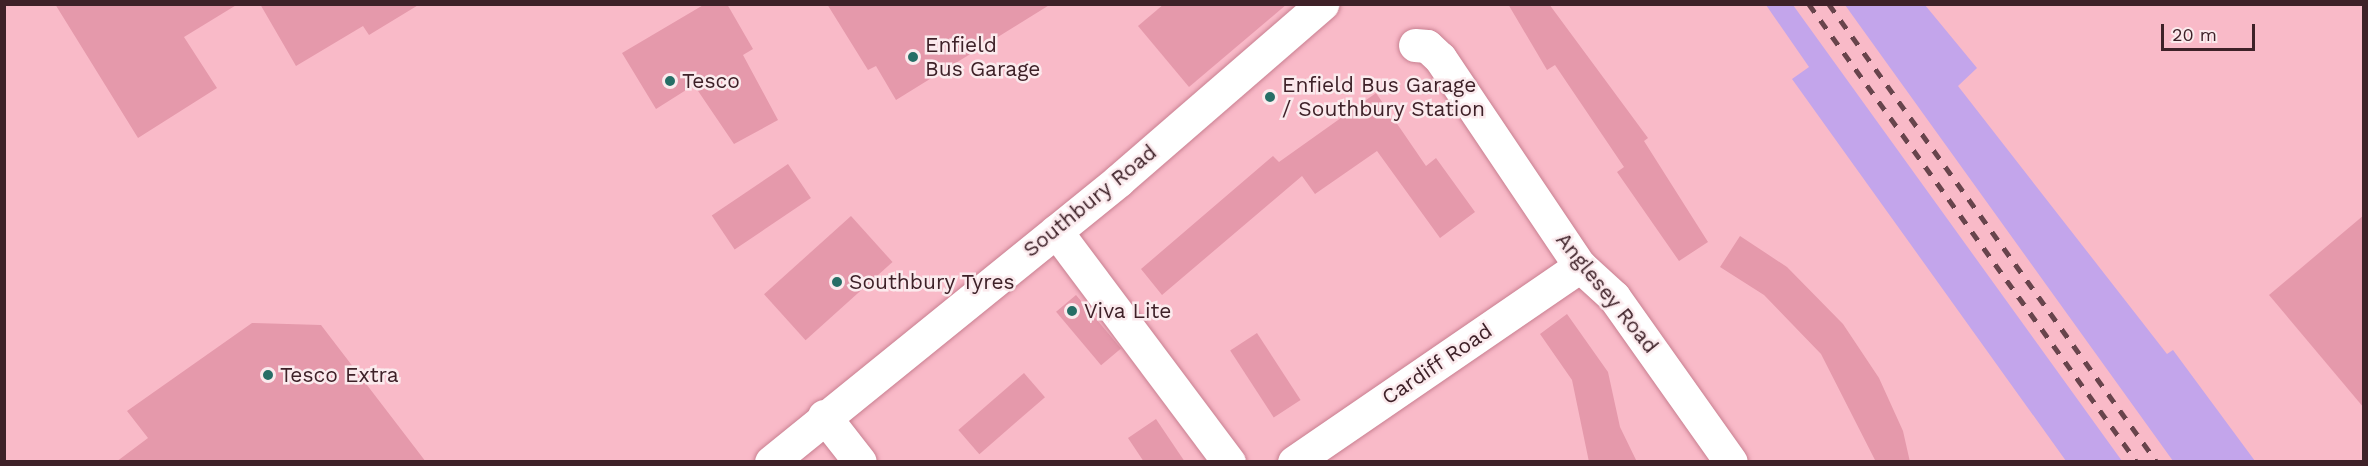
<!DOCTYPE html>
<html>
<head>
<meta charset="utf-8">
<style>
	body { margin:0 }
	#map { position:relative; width:2368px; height:466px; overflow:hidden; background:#f9bac8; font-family:"Work Sans",sans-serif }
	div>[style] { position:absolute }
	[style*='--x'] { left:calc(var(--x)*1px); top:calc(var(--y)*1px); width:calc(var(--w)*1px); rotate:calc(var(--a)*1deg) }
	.green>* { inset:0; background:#c3a5eb }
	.building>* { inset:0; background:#e599ab; transform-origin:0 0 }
	.roads { filter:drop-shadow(0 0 2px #c87f90) drop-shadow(0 0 2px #c87f90) }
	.minor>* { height:33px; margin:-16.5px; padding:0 16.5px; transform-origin:16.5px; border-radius:16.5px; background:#fff }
	.primary>* { height:33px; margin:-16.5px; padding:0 16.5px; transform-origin:16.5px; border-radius:16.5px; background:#fff }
	.rail>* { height:4.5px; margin-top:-2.25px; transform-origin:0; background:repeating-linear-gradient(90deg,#68444c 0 10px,transparent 0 20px) }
	.dots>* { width:16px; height:16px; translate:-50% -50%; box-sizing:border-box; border:3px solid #fbeaed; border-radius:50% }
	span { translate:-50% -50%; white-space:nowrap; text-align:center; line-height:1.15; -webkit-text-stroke:5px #fbeaed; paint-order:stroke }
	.poi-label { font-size:21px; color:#3e2128 }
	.left { translate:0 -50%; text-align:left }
	.street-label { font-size:21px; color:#3e2128 }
	.frame { position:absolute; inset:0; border:6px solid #3e2128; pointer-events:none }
	.scale { position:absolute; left:2161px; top:24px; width:94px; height:27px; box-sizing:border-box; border:3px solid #3e2128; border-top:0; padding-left:8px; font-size:18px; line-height:21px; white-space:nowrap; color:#3e2128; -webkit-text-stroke:4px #fbeaed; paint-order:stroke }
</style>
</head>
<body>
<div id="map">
	<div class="green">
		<div style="clip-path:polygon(1766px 5px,1793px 5px,2122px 461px,2066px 461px,1792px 79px,1809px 67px)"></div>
		<div style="clip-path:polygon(1845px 5px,1925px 5px,1977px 68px,1958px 86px,2167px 354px,2173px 350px,2255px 461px,2173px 461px)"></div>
	</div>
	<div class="building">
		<div style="clip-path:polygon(55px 4px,238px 4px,184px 37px,217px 88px,138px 138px)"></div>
		<div style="clip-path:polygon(260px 4px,420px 4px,369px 35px,363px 26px,296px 66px)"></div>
		<div style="clip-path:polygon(705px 4px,727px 4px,753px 49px,743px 55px,778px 120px,734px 144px,694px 85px,656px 109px,622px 53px)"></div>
		<div style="clip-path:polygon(827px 4px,1051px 4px,896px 100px,876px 66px,868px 70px)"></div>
		<div style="clip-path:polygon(1164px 4px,1287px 4px,1189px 87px,1138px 26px)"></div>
		<div style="clip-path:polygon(1508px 4px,1549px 4px,1648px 138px,1644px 141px,1708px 242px,1679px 261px,1617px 172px,1624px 167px,1555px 65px,1547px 70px)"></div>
		<div style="clip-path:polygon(1376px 93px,1426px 166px,1436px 158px,1475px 212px,1440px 238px,1377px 151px,1315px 194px,1302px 176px,1162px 295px,1141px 269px,1273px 156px,1279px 162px)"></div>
		<div style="left:788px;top:164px;width:41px;height:92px;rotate:56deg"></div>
		<div style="clip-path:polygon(2364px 215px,2364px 408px,2269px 295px)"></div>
		<div style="left:851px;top:216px;width:62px;height:117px;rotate:48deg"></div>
		<div style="clip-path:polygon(1740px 236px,1787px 267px,1843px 324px,1879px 378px,1903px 431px,1910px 462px,1876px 462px,1821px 354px,1764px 295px,1720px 267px)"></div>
		<div style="left:1076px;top:295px;width:70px;height:26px;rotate:50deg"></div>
		<div style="clip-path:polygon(1567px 314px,1608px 372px,1620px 427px,1637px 462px,1589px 462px,1572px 380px,1540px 334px)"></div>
		<div style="clip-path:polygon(252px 323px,321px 325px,426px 462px,116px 462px,148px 438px,127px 411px)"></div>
		<div style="left:1257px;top:333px;width:80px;height:32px;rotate:57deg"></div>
		<div style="left:1024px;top:373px;width:32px;height:87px;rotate:49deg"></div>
		<div style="clip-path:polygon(1156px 419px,1185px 462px,1144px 462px,1128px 438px)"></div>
	</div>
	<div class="roads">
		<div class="minor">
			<div style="--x:1415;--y:45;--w:12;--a:5"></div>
			<div style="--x:1427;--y:46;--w:18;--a:43"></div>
			<div style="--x:1440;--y:58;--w:251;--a:56.1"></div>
			<div style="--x:1580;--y:266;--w:46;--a:42.4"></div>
			<div style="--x:1614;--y:297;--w:202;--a:54.7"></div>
			<div style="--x:1056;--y:231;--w:289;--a:53.2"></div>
			<div style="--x:824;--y:416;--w:58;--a:52"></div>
			<div style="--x:1294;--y:462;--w:347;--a:-34.4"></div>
		</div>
		<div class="primary">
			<div style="--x:771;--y:462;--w:448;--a:-39"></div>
			<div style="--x:1119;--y:180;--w:269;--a:-40.9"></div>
		</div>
	</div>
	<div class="rail">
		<div style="--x:1809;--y:4;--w:563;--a:54.39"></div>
		<div style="--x:1829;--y:4;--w:563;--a:54.39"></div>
	</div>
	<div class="dots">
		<div style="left:913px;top:57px;background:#266e66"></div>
		<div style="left:670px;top:81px;background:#266e66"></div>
		<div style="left:1270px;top:97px;background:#266e66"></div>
		<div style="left:837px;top:282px;background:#266e66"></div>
		<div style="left:1072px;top:311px;background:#266e66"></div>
		<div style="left:268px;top:375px;background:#266e66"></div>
	</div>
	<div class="poi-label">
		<span class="left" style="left:925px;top:57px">Enfield<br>Bus Garage</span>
		<span class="left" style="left:682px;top:81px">Tesco</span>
		<span class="left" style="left:1282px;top:97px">Enfield Bus Garage<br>/ Southbury Station</span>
		<span class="left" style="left:849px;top:282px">Southbury Tyres</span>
		<span class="left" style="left:1084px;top:311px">Viva Lite</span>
		<span class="left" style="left:280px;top:375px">Tesco Extra</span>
	</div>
	<div class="street-label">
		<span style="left:1090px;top:201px;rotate:-39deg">Southbury Road</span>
		<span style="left:1607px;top:293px;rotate:51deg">Anglesey Road</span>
		<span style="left:1437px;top:364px;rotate:-34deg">Cardiff Road</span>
	</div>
	<div class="frame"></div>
	<div class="scale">20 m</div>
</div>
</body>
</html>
